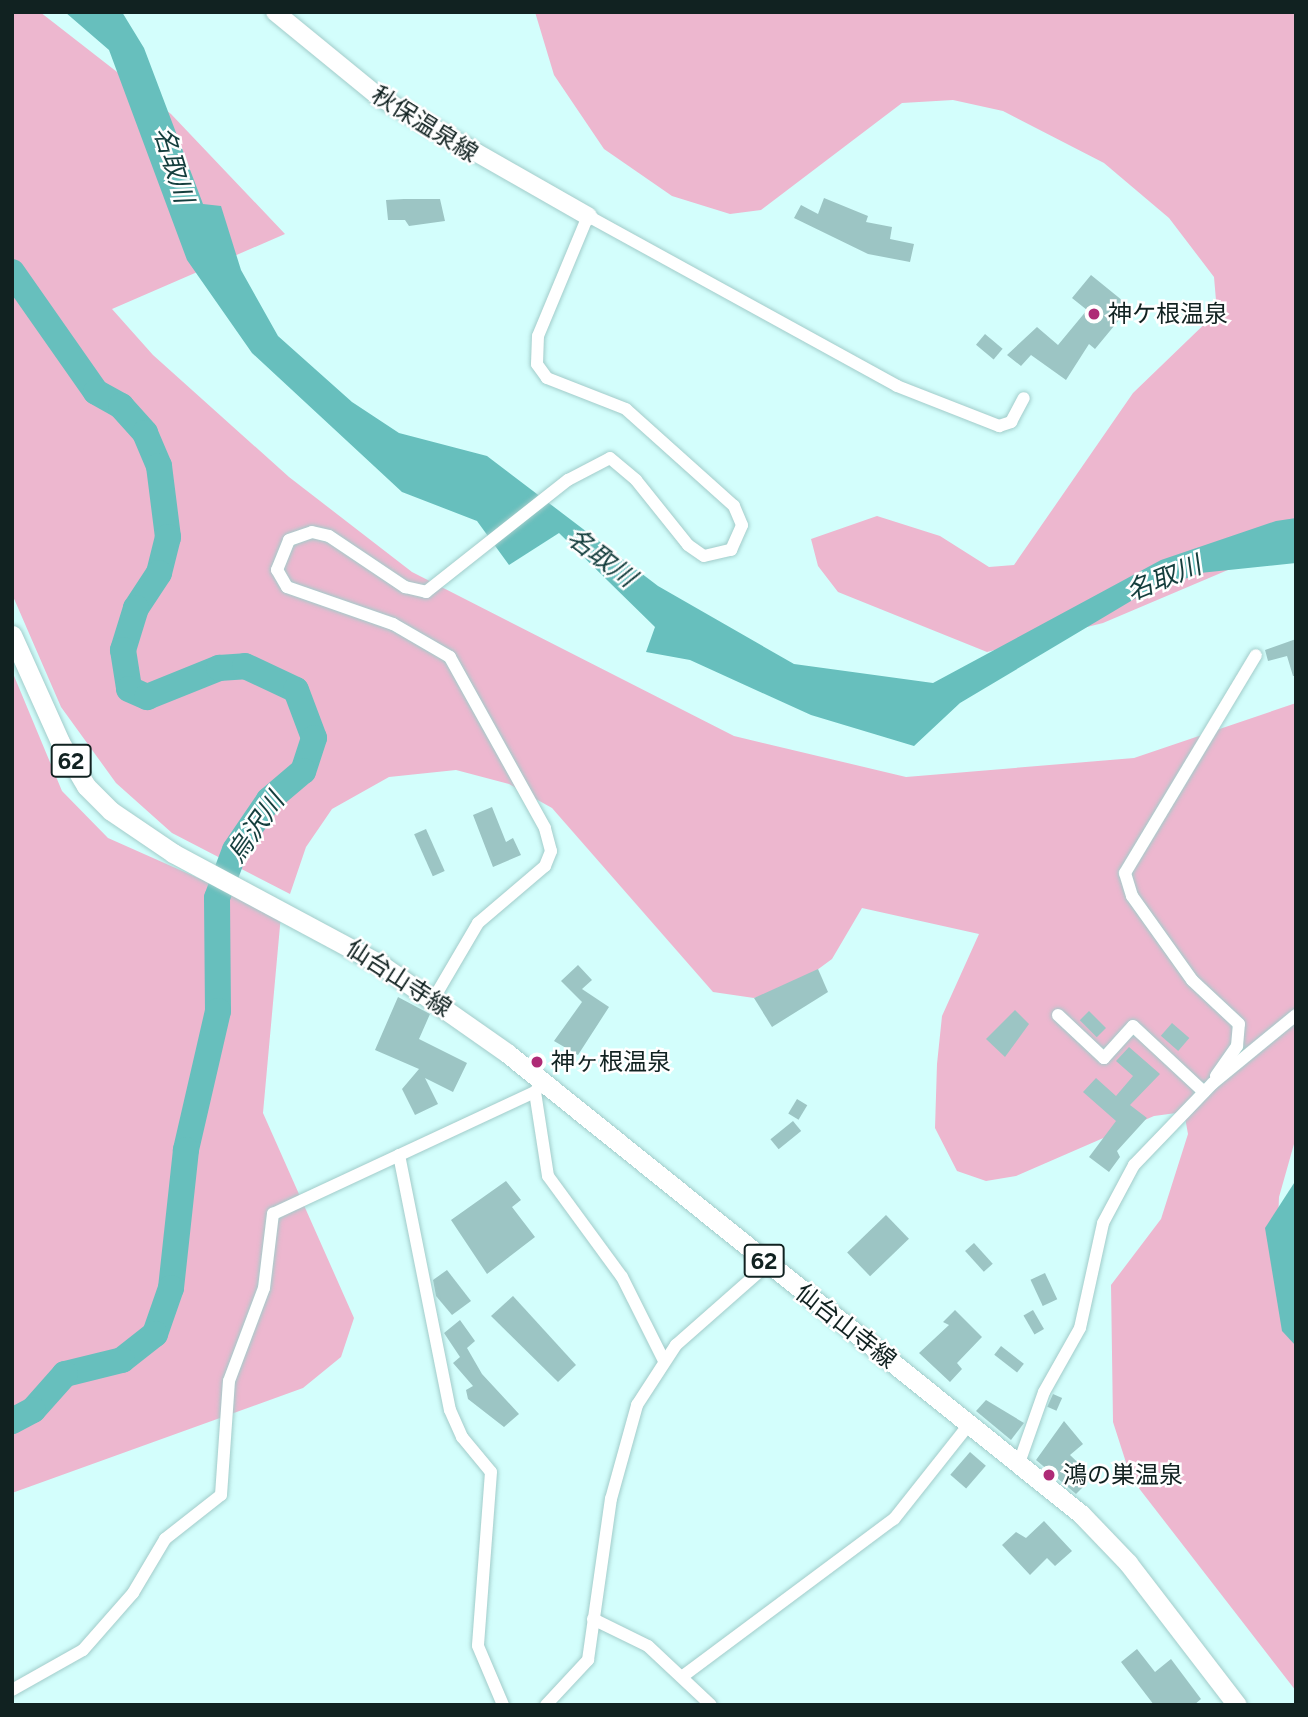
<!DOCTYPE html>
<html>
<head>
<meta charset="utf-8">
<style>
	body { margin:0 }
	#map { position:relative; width:1308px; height:1717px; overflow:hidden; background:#d3fefc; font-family:Figtree,"Noto Sans JP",sans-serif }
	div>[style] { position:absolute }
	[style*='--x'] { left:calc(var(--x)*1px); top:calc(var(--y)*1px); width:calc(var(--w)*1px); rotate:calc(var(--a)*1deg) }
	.green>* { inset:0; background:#edb7cf }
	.water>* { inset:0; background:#67bfbd }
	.river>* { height:26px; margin:-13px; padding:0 13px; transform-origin:13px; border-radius:13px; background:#67bfbd }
	.building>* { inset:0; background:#9cc5c4; transform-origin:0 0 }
	.roads { filter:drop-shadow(0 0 2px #a2ccca) drop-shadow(0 0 2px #a2ccca) }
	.minor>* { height:12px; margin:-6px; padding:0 6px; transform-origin:6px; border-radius:6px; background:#fff }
	.secondary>* { height:18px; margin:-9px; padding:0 9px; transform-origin:9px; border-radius:9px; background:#fff }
	.primary>* { height:19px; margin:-9.5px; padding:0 9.5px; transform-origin:9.5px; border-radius:9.5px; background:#fff }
	.dots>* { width:19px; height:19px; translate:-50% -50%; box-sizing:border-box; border:4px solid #fff; border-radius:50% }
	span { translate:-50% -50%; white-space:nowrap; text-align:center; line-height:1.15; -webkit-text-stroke:5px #fff; paint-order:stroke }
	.shield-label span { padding:2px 5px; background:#fff; border:2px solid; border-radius:5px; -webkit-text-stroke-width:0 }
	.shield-label { font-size:23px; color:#112221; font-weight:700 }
	.street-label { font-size:24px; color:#112221 }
	.poi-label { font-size:24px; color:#112221 }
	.left { translate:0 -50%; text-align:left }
	.water-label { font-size:26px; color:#143e3d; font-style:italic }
	.frame { position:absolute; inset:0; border:14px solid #112221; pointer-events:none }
</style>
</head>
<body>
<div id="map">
	<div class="green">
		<div style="clip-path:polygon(12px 12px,40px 12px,171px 114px,285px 234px,112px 309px,153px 355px,289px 477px,412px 572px,734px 736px,906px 777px,1134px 758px,1296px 703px,1296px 1137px,1279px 1197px,1277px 1248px,1296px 1308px,1296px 1691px,1131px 1478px,1113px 1422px,1111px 1285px,1161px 1219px,1188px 1134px,1184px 1112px,1154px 1116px,1016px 1176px,986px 1181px,957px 1171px,935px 1128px,937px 1064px,942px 1016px,979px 934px,862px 908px,832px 959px,798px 984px,754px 998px,713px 992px,552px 808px,509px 784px,456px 770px,389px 777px,332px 809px,306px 847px,290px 894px,172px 833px,116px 783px,61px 707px,12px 594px)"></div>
		<div style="clip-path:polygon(535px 12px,1296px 12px,1296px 541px,1103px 623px,987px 652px,838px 592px,818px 566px,811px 539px,877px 516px,940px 536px,989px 567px,1014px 565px,1133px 393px,1217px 312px,1214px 277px,1169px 218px,1104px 163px,1003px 111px,953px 100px,902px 103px,761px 210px,730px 214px,672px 196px,604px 149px,554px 75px)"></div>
		<div style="clip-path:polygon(12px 671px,62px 791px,108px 838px,281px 915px,263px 1113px,354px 1318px,341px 1357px,303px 1388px,12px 1493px)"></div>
	</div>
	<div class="water">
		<div style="clip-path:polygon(65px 12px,122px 12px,144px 48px,203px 204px,221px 206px,241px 270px,278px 336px,352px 402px,399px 433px,487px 456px,658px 586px,794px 664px,933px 683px,1161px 560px,1276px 521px,1296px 518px,1296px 563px,1200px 573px,1136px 598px,960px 703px,914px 746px,811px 715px,690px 660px,646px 652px,655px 627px,559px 533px,509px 565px,477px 521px,402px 492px,252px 353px,187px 260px,109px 50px)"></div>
		<div style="clip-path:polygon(1296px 1180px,1296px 1346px,1282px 1331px,1265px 1228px)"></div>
	</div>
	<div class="river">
		<div style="--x:12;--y:272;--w:146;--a:55"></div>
		<div style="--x:96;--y:392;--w:29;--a:29"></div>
		<div style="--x:121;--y:406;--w:36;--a:48"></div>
		<div style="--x:145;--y:433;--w:36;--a:67"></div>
		<div style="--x:159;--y:466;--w:72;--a:82.8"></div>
		<div style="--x:168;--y:537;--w:37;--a:104"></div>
		<div style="--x:159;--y:573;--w:42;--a:123.3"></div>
		<div style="--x:136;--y:608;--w:44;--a:107.2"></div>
		<div style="--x:123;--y:650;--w:39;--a:81"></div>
		<div style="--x:129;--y:689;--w:20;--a:24"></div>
		<div style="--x:147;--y:697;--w:78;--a:-21.9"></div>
		<div style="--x:219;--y:668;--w:26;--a:-4"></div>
		<div style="--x:245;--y:666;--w:56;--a:25.2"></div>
		<div style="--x:296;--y:690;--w:51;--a:69.4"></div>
		<div style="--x:314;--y:738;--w:35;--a:108"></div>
		<div style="--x:303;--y:771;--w:45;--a:139.5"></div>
		<div style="--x:269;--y:800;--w:60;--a:124.2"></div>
		<div style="--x:235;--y:850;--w:51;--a:110.6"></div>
		<div style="--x:217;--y:898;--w:113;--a:89.5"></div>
		<div style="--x:218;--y:1011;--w:143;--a:103"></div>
		<div style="--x:186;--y:1150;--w:139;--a:96.2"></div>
		<div style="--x:171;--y:1288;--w:49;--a:109.2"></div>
		<div style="--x:155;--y:1334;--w:42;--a:141.8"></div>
		<div style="--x:122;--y:1360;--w:59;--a:166.2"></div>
		<div style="--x:65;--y:1374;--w:48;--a:131.6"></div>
		<div style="--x:33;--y:1410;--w:24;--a:152"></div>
	</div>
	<div class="building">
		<div style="clip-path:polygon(824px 198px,868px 216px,866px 222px,892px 227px,890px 239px,914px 244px,910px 262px,868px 254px,794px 218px,801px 205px,818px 214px)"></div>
		<div style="clip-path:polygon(404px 199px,440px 199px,445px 221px,409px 226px,405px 220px,388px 220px,386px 200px)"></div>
		<div style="clip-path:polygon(1091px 275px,1123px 301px,1112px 314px,1119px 320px,1095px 349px,1089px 344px,1066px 380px,1031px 355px,1021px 366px,1007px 355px,1037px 327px,1058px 345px,1087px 310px,1072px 298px)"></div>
		<div style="left:985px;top:334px;width:23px;height:14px;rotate:40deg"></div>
		<div style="clip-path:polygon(1296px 639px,1296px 676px,1293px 676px,1287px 656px,1268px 661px,1265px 650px)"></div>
		<div style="clip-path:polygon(492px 807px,506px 842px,513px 838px,521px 855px,493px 867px,473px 815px)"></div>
		<div style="left:426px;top:829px;width:46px;height:13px;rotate:66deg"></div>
		<div style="clip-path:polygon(578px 965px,592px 980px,582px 989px,609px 1007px,578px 1055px,554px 1041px,582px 1002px,561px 981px)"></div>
		<div style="clip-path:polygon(818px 969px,828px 992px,772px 1027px,754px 998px)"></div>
		<div style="clip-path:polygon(398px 997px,430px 1014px,419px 1039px,467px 1063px,453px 1092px,425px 1078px,438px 1104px,415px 1115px,402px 1089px,419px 1069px,375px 1050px)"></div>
		<div style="clip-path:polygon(1015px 1010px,1029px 1024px,1005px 1057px,986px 1039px)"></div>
		<div style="left:1089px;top:1011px;width:24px;height:13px;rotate:45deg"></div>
		<div style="left:1172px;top:1023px;width:23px;height:17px;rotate:41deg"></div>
		<div style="clip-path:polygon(1129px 1047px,1160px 1074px,1130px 1105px,1147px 1118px,1117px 1151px,1120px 1157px,1109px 1172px,1089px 1157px,1116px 1121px,1083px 1092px,1096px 1078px,1116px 1096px,1133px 1076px,1116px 1061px)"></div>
		<div style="left:797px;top:1099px;width:12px;height:17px;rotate:31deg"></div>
		<div style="left:793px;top:1121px;width:13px;height:29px;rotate:51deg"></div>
		<div style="clip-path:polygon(506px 1181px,521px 1200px,512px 1207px,535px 1237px,487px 1274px,451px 1220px)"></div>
		<div style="left:886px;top:1215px;width:33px;height:54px;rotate:46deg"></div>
		<div style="left:974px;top:1243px;width:28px;height:12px;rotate:48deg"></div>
		<div style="clip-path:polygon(447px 1270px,471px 1301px,452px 1315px,436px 1296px,433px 1280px)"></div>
		<div style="left:1045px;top:1273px;width:29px;height:16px;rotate:65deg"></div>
		<div style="clip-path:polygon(513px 1296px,576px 1365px,558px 1382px,491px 1316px)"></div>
		<div style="clip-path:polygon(955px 1310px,982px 1337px,957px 1363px,962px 1369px,950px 1382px,919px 1353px,949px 1325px,943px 1322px)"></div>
		<div style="left:1033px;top:1310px;width:22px;height:11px;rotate:60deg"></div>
		<div style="clip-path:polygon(460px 1320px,475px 1341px,467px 1348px,482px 1374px,519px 1414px,504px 1427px,468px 1399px,466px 1390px,473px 1386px,453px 1363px,460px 1357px,444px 1333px)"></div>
		<div style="left:1001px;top:1346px;width:29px;height:11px;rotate:38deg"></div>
		<div style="left:1053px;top:1394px;width:10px;height:14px;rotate:24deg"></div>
		<div style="clip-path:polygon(986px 1400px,1024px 1423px,1011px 1440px,976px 1411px)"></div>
		<div style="clip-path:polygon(1064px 1421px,1083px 1444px,1070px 1455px,1093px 1477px,1076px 1494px,1036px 1460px)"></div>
		<div style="left:970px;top:1452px;width:21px;height:30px;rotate:41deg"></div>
		<div style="clip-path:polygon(1044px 1521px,1072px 1551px,1055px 1566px,1047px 1558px,1030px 1575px,1002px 1545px,1016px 1532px,1026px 1538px)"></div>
		<div style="clip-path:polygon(1137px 1649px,1155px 1672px,1171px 1659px,1201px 1699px,1194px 1705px,1154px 1705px,1121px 1662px)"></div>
	</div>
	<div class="roads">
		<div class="minor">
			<div style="--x:434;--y:998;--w:87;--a:-59.6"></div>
			<div style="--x:478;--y:923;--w:88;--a:-40.4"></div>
			<div style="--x:545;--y:866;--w:16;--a:-68"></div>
			<div style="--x:551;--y:851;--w:24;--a:-105"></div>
			<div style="--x:545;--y:828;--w:196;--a:-119.1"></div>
			<div style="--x:450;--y:657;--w:66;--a:-149.9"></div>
			<div style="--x:393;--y:624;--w:112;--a:-160.8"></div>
			<div style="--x:287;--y:587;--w:20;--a:-120"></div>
			<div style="--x:277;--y:570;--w:32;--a:-68"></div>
			<div style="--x:289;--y:540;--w:24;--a:-19"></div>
			<div style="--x:312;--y:532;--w:17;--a:13"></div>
			<div style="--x:329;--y:536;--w:92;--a:33.9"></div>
			<div style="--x:405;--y:587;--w:22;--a:13"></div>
			<div style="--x:426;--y:592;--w:181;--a:-38.3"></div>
			<div style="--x:568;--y:480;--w:47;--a:-27.6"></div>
			<div style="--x:610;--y:458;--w:34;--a:40"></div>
			<div style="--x:636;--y:480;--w:83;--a:51.3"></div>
			<div style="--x:688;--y:545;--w:19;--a:35"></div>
			<div style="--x:704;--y:556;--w:28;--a:-13"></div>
			<div style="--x:731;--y:550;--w:27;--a:-66"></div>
			<div style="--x:742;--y:525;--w:21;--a:-113"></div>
			<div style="--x:734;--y:506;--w:145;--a:-138.1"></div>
			<div style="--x:626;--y:409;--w:85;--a:-158.6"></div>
			<div style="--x:547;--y:378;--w:17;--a:-126"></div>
			<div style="--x:537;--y:364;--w:28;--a:-88"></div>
			<div style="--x:538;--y:336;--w:130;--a:-67.4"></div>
			<div style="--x:588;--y:216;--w:353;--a:28.8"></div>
			<div style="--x:897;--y:386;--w:110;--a:21.4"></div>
			<div style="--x:999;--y:426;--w:13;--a:-18"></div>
			<div style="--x:1011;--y:422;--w:27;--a:-62"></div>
			<div style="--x:1058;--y:1015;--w:63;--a:43.1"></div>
			<div style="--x:1104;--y:1058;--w:43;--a:-47.8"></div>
			<div style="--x:1133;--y:1026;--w:97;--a:42.9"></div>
			<div style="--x:1216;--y:1076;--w:37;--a:-55"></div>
			<div style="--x:1237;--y:1046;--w:22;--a:-85"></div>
			<div style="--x:1239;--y:1024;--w:64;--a:-136.9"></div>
			<div style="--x:1192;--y:980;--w:103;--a:-125.5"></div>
			<div style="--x:1132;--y:896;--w:24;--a:-107"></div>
			<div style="--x:1125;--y:873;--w:254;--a:-59"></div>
			<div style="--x:535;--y:1092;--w:85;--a:81.2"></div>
			<div style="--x:548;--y:1176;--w:125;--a:53.8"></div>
			<div style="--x:622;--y:1277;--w:94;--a:63.4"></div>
			<div style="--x:399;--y:1155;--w:260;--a:78.7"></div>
			<div style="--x:450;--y:1410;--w:30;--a:66"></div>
			<div style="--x:462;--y:1437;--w:45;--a:50.4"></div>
			<div style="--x:491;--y:1472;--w:174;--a:94.3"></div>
			<div style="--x:478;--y:1646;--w:64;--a:67"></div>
			<div style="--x:1019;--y:1463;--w:75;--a:-70.6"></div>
			<div style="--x:1044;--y:1392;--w:73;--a:-60.6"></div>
			<div style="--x:1080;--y:1328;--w:107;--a:-77.6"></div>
			<div style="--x:1103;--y:1223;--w:66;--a:-61.9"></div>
			<div style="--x:1134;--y:1165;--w:114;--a:-46.1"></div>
			<div style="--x:1213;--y:1083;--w:107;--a:-39.3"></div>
			<div style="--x:593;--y:1619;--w:61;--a:26.1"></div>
			<div style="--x:648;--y:1646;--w:86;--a:43.1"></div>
			<div style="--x:683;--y:1676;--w:263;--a:-36.7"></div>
			<div style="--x:894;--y:1519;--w:122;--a:-51.6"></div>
			<div style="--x:12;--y:1690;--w:81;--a:-29.4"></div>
			<div style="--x:83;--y:1650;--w:76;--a:-48.7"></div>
			<div style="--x:133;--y:1593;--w:63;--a:-59.3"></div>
			<div style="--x:165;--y:1539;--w:71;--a:-38.2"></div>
			<div style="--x:221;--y:1495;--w:114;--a:-86"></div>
			<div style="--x:229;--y:1381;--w:99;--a:-69.4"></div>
			<div style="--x:264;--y:1288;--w:75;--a:-83.1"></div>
			<div style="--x:273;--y:1214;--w:289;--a:-25"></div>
			<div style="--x:535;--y:1092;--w:11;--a:-52"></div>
			<div style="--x:546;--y:1705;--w:62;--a:-47"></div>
			<div style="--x:588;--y:1660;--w:163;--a:-81.9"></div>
			<div style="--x:611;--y:1499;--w:98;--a:-74.5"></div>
			<div style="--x:637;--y:1405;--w:72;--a:-57"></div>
			<div style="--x:676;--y:1345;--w:123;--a:-41.4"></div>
		</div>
		<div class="secondary">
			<div style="--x:275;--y:12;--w:134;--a:39.3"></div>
			<div style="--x:379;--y:97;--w:241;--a:29.7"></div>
		</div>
		<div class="primary">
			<div style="--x:12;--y:635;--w:117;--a:65.8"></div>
			<div style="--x:60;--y:742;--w:51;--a:59.4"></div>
			<div style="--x:86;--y:786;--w:35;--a:45"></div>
			<div style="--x:111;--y:811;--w:75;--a:34.1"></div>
			<div style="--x:173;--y:853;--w:235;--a:28.2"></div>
			<div style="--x:380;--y:964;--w:155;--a:35"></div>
			<div style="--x:507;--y:1053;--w:736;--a:38.77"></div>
			<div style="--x:1081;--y:1514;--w:68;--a:46.2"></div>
			<div style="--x:1128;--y:1563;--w:179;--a:52.5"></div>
		</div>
	</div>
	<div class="dots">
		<div style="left:1094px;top:314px;background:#ae2b76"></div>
		<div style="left:537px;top:1062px;background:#ae2b76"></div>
		<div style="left:1049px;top:1475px;background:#ae2b76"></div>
	</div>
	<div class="shield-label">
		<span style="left:71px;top:761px">62</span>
		<span style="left:764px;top:1261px">62</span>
	</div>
	<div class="street-label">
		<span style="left:425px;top:124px;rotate:32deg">秋保温泉線</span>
		<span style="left:399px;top:978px;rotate:33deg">仙台山寺線</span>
		<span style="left:846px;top:1326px;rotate:38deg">仙台山寺線</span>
	</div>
	<div class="poi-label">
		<span class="left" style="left:1108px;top:314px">神ケ根温泉</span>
		<span class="left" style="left:551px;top:1062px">神ヶ根温泉</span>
		<span class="left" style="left:1063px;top:1475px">鴻の巣温泉</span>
	</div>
	<div class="water-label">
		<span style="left:173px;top:165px;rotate:73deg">名取川</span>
		<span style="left:601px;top:558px;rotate:37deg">名取川</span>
		<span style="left:1164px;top:579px;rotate:-22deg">名取川</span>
		<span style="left:256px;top:828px;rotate:-55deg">烏沢川</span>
	</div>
	<div class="frame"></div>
</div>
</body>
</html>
